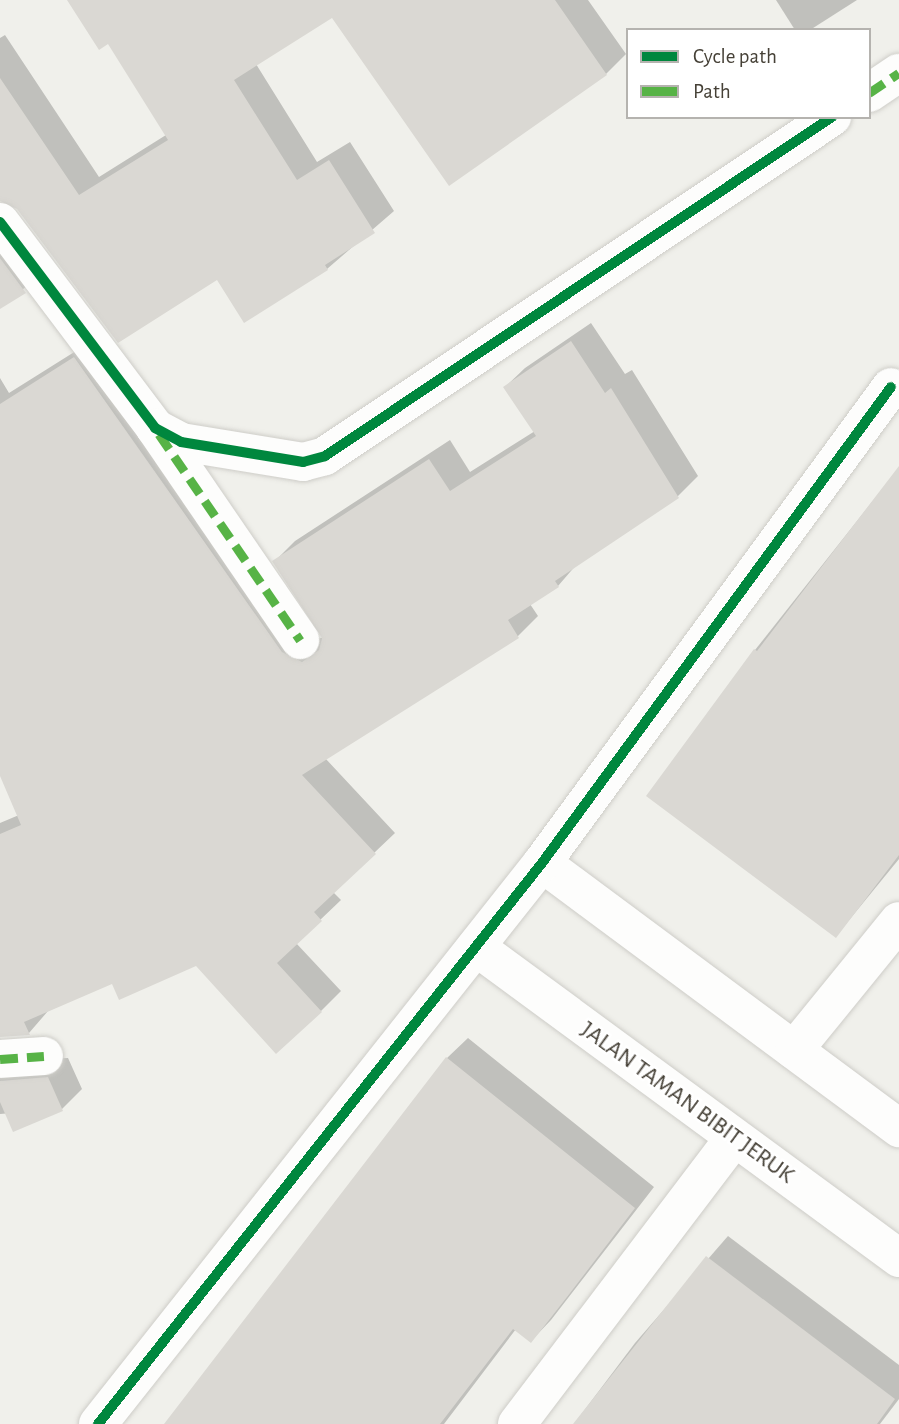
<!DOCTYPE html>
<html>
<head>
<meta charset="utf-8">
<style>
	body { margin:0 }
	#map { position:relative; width:899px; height:1424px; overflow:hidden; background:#f0f0eb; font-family:"Alegreya Sans",sans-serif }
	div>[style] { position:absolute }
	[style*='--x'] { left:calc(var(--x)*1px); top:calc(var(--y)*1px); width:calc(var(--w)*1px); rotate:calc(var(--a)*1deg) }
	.shadow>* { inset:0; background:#0003 }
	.building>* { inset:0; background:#dad8d3 }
	.roads { filter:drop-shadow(0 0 2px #cecdc8) drop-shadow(0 0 2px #cecdc8) }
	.street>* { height:38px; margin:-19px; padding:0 19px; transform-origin:19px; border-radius:19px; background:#fdfdfc }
	.quiet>* { height:9px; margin-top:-4.5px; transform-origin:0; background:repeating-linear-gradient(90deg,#57b346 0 18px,transparent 0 27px) }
	.cycleway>* { height:10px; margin:-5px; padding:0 5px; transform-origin:5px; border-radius:5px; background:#00873e }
	span { translate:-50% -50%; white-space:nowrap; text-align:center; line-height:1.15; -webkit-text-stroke:5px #fff; paint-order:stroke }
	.street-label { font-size:24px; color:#464137 }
	.legend { position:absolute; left:626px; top:28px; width:245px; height:91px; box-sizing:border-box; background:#fff; border:2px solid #b5b3af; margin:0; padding:9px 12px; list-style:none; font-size:21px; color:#464137 }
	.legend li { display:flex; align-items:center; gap:14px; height:35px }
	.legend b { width:35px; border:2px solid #b5b3af }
</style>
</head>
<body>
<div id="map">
	<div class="shadow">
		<div style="clip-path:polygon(70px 0,588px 0,626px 54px,606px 74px,332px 16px,256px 64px,317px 162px,350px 142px,394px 211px,327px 269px,218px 278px,0 200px,0 38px,5px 35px,99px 177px,166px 135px,109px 42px)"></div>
		<div style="clip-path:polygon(776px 0,857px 0,810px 30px,795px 30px)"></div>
		<div style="clip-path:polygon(0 208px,45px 272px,0 307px)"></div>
		<div style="clip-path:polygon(591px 323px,625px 374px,632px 370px,698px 476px,678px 496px,577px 564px,558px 586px,530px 604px,538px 616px,518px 636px,325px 758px,395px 833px,333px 892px,341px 900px,296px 943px,341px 991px,321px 1011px,197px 964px,113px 982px,48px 1011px,29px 1033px,0 1035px,0 823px,19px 815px,0 771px,0 378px,9px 393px,95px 339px,311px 641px,324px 637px,275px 561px,295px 541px,450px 440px,470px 472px,535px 431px,505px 387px,525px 368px)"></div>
		<div style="clip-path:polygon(899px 468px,899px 859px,836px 936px,755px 650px)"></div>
		<div style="clip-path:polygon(0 1037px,1px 1050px,11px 1060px,68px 1058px,82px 1089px,62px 1109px,0 1114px)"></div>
		<div style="clip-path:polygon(468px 1038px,654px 1187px,551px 1320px,531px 1341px,516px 1329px,444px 1424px,167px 1424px,447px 1058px)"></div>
		<div style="clip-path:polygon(728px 1236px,899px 1365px,899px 1399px,880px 1424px,574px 1424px,635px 1343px)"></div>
	</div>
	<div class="building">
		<div style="clip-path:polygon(67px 0,555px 0,607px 75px,449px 186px,332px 18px,234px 80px,297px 180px,329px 160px,375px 233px,325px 265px,328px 270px,244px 323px,217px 280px,118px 343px,17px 209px,0 201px,0 78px,79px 195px,168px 140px,108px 44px,99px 50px)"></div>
		<div style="clip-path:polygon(0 258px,26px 293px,0 309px)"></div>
		<div style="clip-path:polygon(571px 341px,605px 393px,611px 388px,679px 498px,555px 581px,559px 587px,508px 620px,519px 638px,302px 775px,376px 854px,314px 912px,322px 921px,277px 963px,322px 1012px,276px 1054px,196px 966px,119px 1000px,112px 984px,24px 1022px,30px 1035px,0 1037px,0 834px,21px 825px,0 776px,0 404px,74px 357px,282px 652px,302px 662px,319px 650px,322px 638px,272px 561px,429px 459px,450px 491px,536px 436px,503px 387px)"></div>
		<div style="clip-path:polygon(899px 466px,899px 855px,836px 938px,646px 796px,754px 649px,757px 651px)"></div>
		<div style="clip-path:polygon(446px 1057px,635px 1208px,567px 1297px,531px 1343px,513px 1329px,440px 1424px,164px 1424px)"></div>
		<div style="clip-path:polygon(48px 1077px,63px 1111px,13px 1132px,0 1102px,0 1081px)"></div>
		<div style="clip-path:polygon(706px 1256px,895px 1399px,877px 1424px,573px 1424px)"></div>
	</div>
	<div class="roads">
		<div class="street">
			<div style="--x:869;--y:93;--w:36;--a:-34"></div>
			<div style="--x:0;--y:222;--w:258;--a:53"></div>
			<div style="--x:155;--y:428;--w:30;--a:28"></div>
			<div style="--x:181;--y:442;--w:124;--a:9.3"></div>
			<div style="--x:303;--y:462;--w:23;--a:-15"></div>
			<div style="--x:325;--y:456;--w:610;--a:-33.77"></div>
			<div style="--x:155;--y:428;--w:257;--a:55.6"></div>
			<div style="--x:542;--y:863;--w:445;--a:36.6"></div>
			<div style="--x:476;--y:947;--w:525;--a:36.32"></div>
			<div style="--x:794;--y:1050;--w:166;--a:-50.9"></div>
			<div style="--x:0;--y:1059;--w:44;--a:-3.9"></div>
			<div style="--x:98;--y:1424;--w:715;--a:-51.64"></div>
			<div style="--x:542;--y:863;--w:590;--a:-53.75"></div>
			<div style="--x:517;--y:1424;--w:359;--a:-52.8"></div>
		</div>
	</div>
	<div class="quiet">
		<div style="--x:869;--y:93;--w:36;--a:-34"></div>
		<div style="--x:159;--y:434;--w:250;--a:55.6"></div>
		<div style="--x:0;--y:1059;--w:44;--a:-3.9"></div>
	</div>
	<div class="cycleway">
		<div style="--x:0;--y:222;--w:258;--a:53"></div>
		<div style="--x:155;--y:428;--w:30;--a:28"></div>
		<div style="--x:181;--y:442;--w:124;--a:9.3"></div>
		<div style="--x:303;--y:462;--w:23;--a:-15"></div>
		<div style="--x:325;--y:456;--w:610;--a:-33.77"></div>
		<div style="--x:98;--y:1424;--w:715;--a:-51.64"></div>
		<div style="--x:542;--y:863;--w:590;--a:-53.75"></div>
	</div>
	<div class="street-label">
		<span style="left:687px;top:1103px;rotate:36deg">JALAN TAMAN BIBIT JERUK</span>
	</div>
	<ul class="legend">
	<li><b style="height:9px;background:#00873e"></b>Cycle path</li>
	<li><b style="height:9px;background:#57b346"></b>Path</li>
	</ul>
</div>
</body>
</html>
